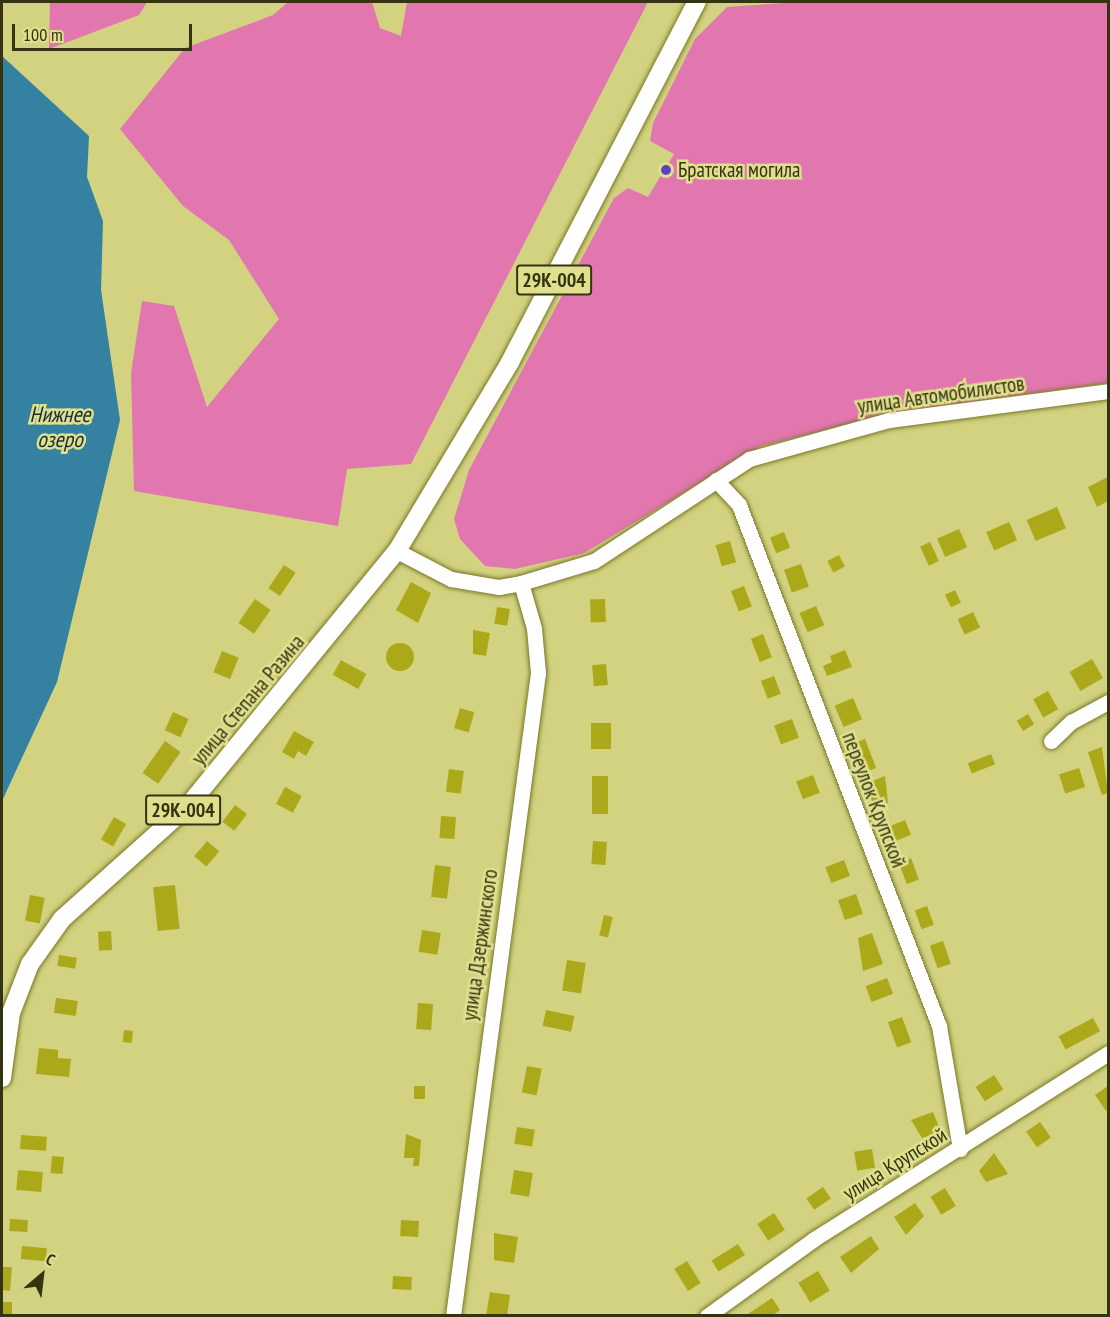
<!DOCTYPE html>
<html>
<head>
<meta charset="utf-8">
<style>
	body { margin:0 }
	#map { position:relative; width:1110px; height:1317px; overflow:hidden; background:#d2d281; font-family:"PT Sans Narrow",sans-serif }
	div>[style] { position:absolute }
	[style*='--x'] { left:calc(var(--x)*1px); top:calc(var(--y)*1px); width:calc(var(--w)*1px); rotate:calc(var(--a)*1deg) }
	.forest>* { inset:0; background:#e276af }
	.water>* { inset:0; background:#3481a1 }
	.building>* { inset:0; background:#aba919; transform-origin:0 0 }
	.round { border-radius:50% }
	.roads { filter:drop-shadow(0 0 2px #797825) drop-shadow(0 0 2px #797825) }
	.minor>* { height:15px; margin:-7.5px; padding:0 7.5px; transform-origin:7.5px; border-radius:7.5px; background:#fff }
	.major>* { height:18px; margin:-9px; padding:0 9px; transform-origin:9px; border-radius:9px; background:#fff }
	.dots>* { width:16px; height:16px; translate:-50% -50%; box-sizing:border-box; border:3px solid #dfdf8e; border-radius:50% }
	span { translate:-50% -50%; white-space:nowrap; text-align:center; line-height:1.15; -webkit-text-stroke:5px #dfdf8e; paint-order:stroke }
	.shield-label span { padding:2px 4px; background:#dfdf8e; border:2px solid; border-radius:4px; -webkit-text-stroke-width:0 }
	.shield-label { font-size:20px; color:#353412; font-weight:700 }
	.poi-label { font-size:21px; color:#353412 }
	.left { translate:0 -50%; text-align:left }
	.street-label { font-size:21px; color:#353412 }
	.water-label { font-size:22px; color:#162e38; font-style:italic }
	.frame { position:absolute; inset:0; border:3px solid #353412; pointer-events:none }
	.north { position:absolute; left:12px; top:1245px; width:60px; height:60px; -webkit-text-stroke:4px #dfdf8e; paint-order:stroke; rotate:28deg; font-size:16px; font-weight:700; line-height:24px; text-align:center; color:#353412 }
	.north::after { content:''; display:block; margin:auto; width:21px; height:27px; background:#353412; clip-path:polygon(50% 0,100% 100%,50% 72%,0 100%) }
	.scale { position:absolute; left:12px; top:24px; width:180px; height:27px; box-sizing:border-box; border:3px solid #353412; border-top:0; padding-left:8px; font-size:18px; line-height:21px; white-space:nowrap; color:#353412; -webkit-text-stroke:4px #dfdf8e; paint-order:stroke }
</style>
</head>
<body>
<div id="map">
	<div class="forest">
		<div style="clip-path:polygon(50px 2px,147px 2px,139px 15px,49px 49px)"></div>
		<div style="clip-path:polygon(288px 2px,372px 2px,380px 28px,401px 36px,407px 2px,648px 2px,411px 464px,347px 469px,338px 526px,134px 491px,131px 373px,142px 301px,174px 306px,207px 407px,279px 319px,229px 240px,183px 206px,120px 129px,185px 48px,273px 15px)"></div>
		<div style="clip-path:polygon(800px 2px,1108px 2px,1108px 383px,903px 411px,761px 446px,584px 553px,515px 569px,485px 566px,460px 539px,454px 519px,469px 470px,614px 198px,628px 188px,648px 197px,674px 154px,650px 141px,653px 123px,695px 39px,727px 7px)"></div>
	</div>
	<div class="water">
		<div style="clip-path:polygon(2px 56px,89px 136px,87px 177px,103px 221px,101px 290px,120px 420px,57px 682px,2px 801px)"></div>
	</div>
	<div class="building">
		<div style="clip-path:polygon(1108px 477px,1108px 501px,1097px 507px,1088px 487px)"></div>
		<div style="left:1057px;top:507px;width:23px;height:33px;rotate:67deg"></div>
		<div style="left:1009px;top:522px;width:20px;height:25px;rotate:66deg"></div>
		<div style="left:959px;top:529px;width:20px;height:24px;rotate:66deg"></div>
		<div style="left:784px;top:532px;width:17px;height:15px;rotate:69deg"></div>
		<div style="left:730px;top:541px;width:22px;height:15px;rotate:74deg"></div>
		<div style="left:930px;top:542px;width:21px;height:11px;rotate:65deg"></div>
		<div style="left:839px;top:555px;width:13px;height:13px;rotate:63deg"></div>
		<div style="left:801px;top:564px;width:24px;height:18px;rotate:71deg"></div>
		<div style="left:284px;top:565px;width:14px;height:28px;rotate:34deg"></div>
		<div style="clip-path:polygon(411px 582px,431px 593px,418px 623px,396px 610px)"></div>
		<div style="left:744px;top:586px;width:22px;height:14px;rotate:69deg"></div>
		<div style="left:955px;top:590px;width:14px;height:11px;rotate:65deg"></div>
		<div style="left:255px;top:599px;width:19px;height:29px;rotate:35deg"></div>
		<div style="left:605px;top:599px;width:23px;height:15px;rotate:88deg"></div>
		<div style="left:816px;top:606px;width:21px;height:18px;rotate:67deg"></div>
		<div style="left:497px;top:607px;width:13px;height:17px;rotate:9deg"></div>
		<div style="left:973px;top:612px;width:17px;height:17px;rotate:65deg"></div>
		<div style="clip-path:polygon(473px 630px,490px 633px,486px 656px,473px 654px)"></div>
		<div style="left:763px;top:634px;width:25px;height:13px;rotate:69deg"></div>
		<div class="round" style="left:386px;top:643px;width:28px;height:28px"></div>
		<div style="clip-path:polygon(845px 650px,852px 667px,827px 676px,823px 666px,832px 662px,830px 656px)"></div>
		<div style="left:222px;top:651px;width:18px;height:23px;rotate:22deg"></div>
		<div style="left:1092px;top:659px;width:22px;height:26px;rotate:60deg"></div>
		<div style="left:341px;top:660px;width:29px;height:17px;rotate:29deg"></div>
		<div style="left:606px;top:664px;width:21px;height:14px;rotate:85deg"></div>
		<div style="left:774px;top:676px;width:19px;height:14px;rotate:69deg"></div>
		<div style="left:1048px;top:691px;width:21px;height:17px;rotate:61deg"></div>
		<div style="left:853px;top:698px;width:23px;height:20px;rotate:67deg"></div>
		<div style="left:460px;top:708px;width:15px;height:21px;rotate:16deg"></div>
		<div style="left:173px;top:712px;width:17px;height:20px;rotate:24deg"></div>
		<div style="left:1028px;top:714px;width:12px;height:13px;rotate:59deg"></div>
		<div style="left:792px;top:719px;width:20px;height:19px;rotate:70deg"></div>
		<div style="left:591px;top:723px;width:20px;height:26px"></div>
		<div style="clip-path:polygon(294px 731px,314px 742px,306px 756px,298px 751px,294px 759px,282px 752px)"></div>
		<div style="left:865px;top:739px;width:31px;height:16px;rotate:69deg"></div>
		<div style="left:165px;top:741px;width:19px;height:39px;rotate:35deg"></div>
		<div style="clip-path:polygon(1102px 747px,1108px 793px,1102px 795px,1088px 752px)"></div>
		<div style="left:991px;top:754px;width:11px;height:25px;rotate:68deg"></div>
		<div style="left:1079px;top:768px;width:20px;height:21px;rotate:72deg"></div>
		<div style="left:449px;top:769px;width:15px;height:23px;rotate:8deg"></div>
		<div style="left:813px;top:775px;width:19px;height:18px;rotate:69deg"></div>
		<div style="left:592px;top:776px;width:16px;height:38px"></div>
		<div style="clip-path:polygon(885px 776px,888px 803px,875px 808px,865px 784px)"></div>
		<div style="left:285px;top:787px;width:19px;height:19px;rotate:28deg"></div>
		<div style="left:235px;top:805px;width:15px;height:21px;rotate:37deg"></div>
		<div style="left:441px;top:816px;width:15px;height:22px;rotate:4deg"></div>
		<div style="left:114px;top:817px;width:14px;height:26px;rotate:30deg"></div>
		<div style="left:905px;top:820px;width:16px;height:22px;rotate:68deg"></div>
		<div style="left:207px;top:841px;width:16px;height:20px;rotate:40deg"></div>
		<div style="left:593px;top:841px;width:14px;height:23px;rotate:4deg"></div>
		<div style="left:911px;top:858px;width:23px;height:13px;rotate:70deg"></div>
		<div style="left:844px;top:860px;width:17px;height:20px;rotate:69deg"></div>
		<div style="left:435px;top:865px;width:16px;height:32px;rotate:7deg"></div>
		<div style="left:175px;top:885px;width:44px;height:22px;rotate:84deg"></div>
		<div style="left:856px;top:894px;width:21px;height:19px;rotate:71deg"></div>
		<div style="left:30px;top:895px;width:15px;height:26px;rotate:11deg"></div>
		<div style="left:927px;top:906px;width:20px;height:13px;rotate:70deg"></div>
		<div style="left:604px;top:915px;width:9px;height:21px;rotate:13deg"></div>
		<div style="left:422px;top:930px;width:19px;height:22px;rotate:9deg"></div>
		<div style="left:111px;top:931px;width:19px;height:13px;rotate:87deg"></div>
		<div style="clip-path:polygon(872px 933px,883px 964px,863px 971px,858px 938px)"></div>
		<div style="left:943px;top:941px;width:24px;height:14px;rotate:71deg"></div>
		<div style="left:59px;top:955px;width:18px;height:11px;rotate:9deg"></div>
		<div style="left:567px;top:960px;width:19px;height:31px;rotate:9deg"></div>
		<div style="left:887px;top:978px;width:17px;height:23px;rotate:69deg"></div>
		<div style="left:56px;top:998px;width:22px;height:15px;rotate:8deg"></div>
		<div style="left:418px;top:1003px;width:15px;height:26px;rotate:4deg"></div>
		<div style="left:546px;top:1010px;width:29px;height:16px;rotate:12deg"></div>
		<div style="left:902px;top:1017px;width:27px;height:15px;rotate:70deg"></div>
		<div style="left:1093px;top:1018px;width:15px;height:39px;rotate:62deg"></div>
		<div style="left:124px;top:1030px;width:9px;height:12px;rotate:6deg"></div>
		<div style="clip-path:polygon(39px 1048px,58px 1050px,58px 1058px,71px 1059px,69px 1077px,36px 1074px)"></div>
		<div style="left:527px;top:1066px;width:15px;height:27px;rotate:11deg"></div>
		<div style="left:994px;top:1075px;width:17px;height:22px;rotate:57deg"></div>
		<div style="left:414px;top:1086px;width:11px;height:13px"></div>
		<div style="clip-path:polygon(1108px 1086px,1108px 1109px,1106px 1111px,1095px 1095px)"></div>
		<div style="clip-path:polygon(933px 1112px,941px 1132px,922px 1138px,911px 1120px)"></div>
		<div style="left:1040px;top:1122px;width:19px;height:17px;rotate:55deg"></div>
		<div style="left:517px;top:1127px;width:18px;height:17px;rotate:9deg"></div>
		<div style="clip-path:polygon(406px 1134px,421px 1140px,419px 1166px,413px 1166px,414px 1158px,404px 1158px)"></div>
		<div style="left:21px;top:1135px;width:26px;height:14px;rotate:4deg"></div>
		<div style="left:872px;top:1149px;width:19px;height:18px;rotate:81deg"></div>
		<div style="clip-path:polygon(994px 1153px,1008px 1174px,986px 1182px,979px 1171px)"></div>
		<div style="left:52px;top:1156px;width:12px;height:17px;rotate:5deg"></div>
		<div style="left:18px;top:1170px;width:25px;height:20px;rotate:5deg"></div>
		<div style="left:514px;top:1170px;width:19px;height:24px;rotate:9deg"></div>
		<div style="left:823px;top:1187px;width:14px;height:20px;rotate:56deg"></div>
		<div style="left:945px;top:1188px;width:21px;height:17px;rotate:59deg"></div>
		<div style="clip-path:polygon(915px 1203px,924px 1216px,906px 1235px,894px 1217px)"></div>
		<div style="left:774px;top:1213px;width:20px;height:20px;rotate:57deg"></div>
		<div style="left:10px;top:1219px;width:18px;height:12px;rotate:3deg"></div>
		<div style="left:401px;top:1220px;width:18px;height:16px;rotate:3deg"></div>
		<div style="clip-path:polygon(494px 1233px,518px 1237px,514px 1263px,494px 1260px)"></div>
		<div style="clip-path:polygon(871px 1236px,879px 1249px,851px 1273px,840px 1257px)"></div>
		<div style="left:738px;top:1244px;width:13px;height:31px;rotate:58deg"></div>
		<div style="left:22px;top:1246px;width:25px;height:13px;rotate:5deg"></div>
		<div style="left:687px;top:1261px;width:26px;height:15px;rotate:58deg"></div>
		<div style="clip-path:polygon(2px 1267px,12px 1267px,10px 1291px,2px 1290px)"></div>
		<div style="left:818px;top:1271px;width:23px;height:23px;rotate:59deg"></div>
		<div style="left:393px;top:1276px;width:19px;height:13px;rotate:3deg"></div>
		<div style="clip-path:polygon(490px 1292px,510px 1295px,507px 1316px,486px 1316px)"></div>
		<div style="clip-path:polygon(772px 1298px,780px 1310px,772px 1316px,745px 1316px)"></div>
		<div style="left:2px;top:1302px;width:10px;height:14px"></div>
	</div>
	<div class="roads">
		<div class="minor">
			<div style="--x:716;--y:480;--w:34;--a:47"></div>
			<div style="--x:739;--y:505;--w:558;--a:69"></div>
			<div style="--x:939;--y:1026;--w:125;--a:80.3"></div>
			<div style="--x:397;--y:551;--w:61;--a:27.4"></div>
			<div style="--x:451;--y:579;--w:49;--a:9.5"></div>
			<div style="--x:499;--y:587;--w:22;--a:-10"></div>
			<div style="--x:521;--y:583;--w:76;--a:-16.8"></div>
			<div style="--x:594;--y:561;--w:186;--a:-33.3"></div>
			<div style="--x:749;--y:459;--w:145;--a:-15.6"></div>
			<div style="--x:889;--y:420;--w:221;--a:-7.5"></div>
			<div style="--x:1051;--y:741;--w:28;--a:-44"></div>
			<div style="--x:1071;--y:722;--w:42;--a:-28.4"></div>
			<div style="--x:453;--y:1316;--w:649;--a:-82.47"></div>
			<div style="--x:538;--y:673;--w:45;--a:-95.1"></div>
			<div style="--x:534;--y:628;--w:47;--a:-106.1"></div>
			<div style="--x:707;--y:1316;--w:132;--a:-35.7"></div>
			<div style="--x:814;--y:1239;--w:348;--a:-32.3"></div>
		</div>
		<div class="major">
			<div style="--x:2;--y:1078;--w:66;--a:-82.1"></div>
			<div style="--x:11;--y:1013;--w:53;--a:-68.8"></div>
			<div style="--x:30;--y:964;--w:55;--a:-54.6"></div>
			<div style="--x:62;--y:919;--w:169;--a:-41.9"></div>
			<div style="--x:188;--y:806;--w:330;--a:-50.7"></div>
			<div style="--x:397;--y:551;--w:220;--a:-59.1"></div>
			<div style="--x:510;--y:362;--w:406;--a:-62.6"></div>
		</div>
	</div>
	<div class="dots">
		<div style="left:666px;top:170px;background:#5f43bb"></div>
	</div>
	<div class="shield-label">
		<span style="left:554px;top:280px">29К-004</span>
		<span style="left:183px;top:810px">29К-004</span>
	</div>
	<div class="poi-label">
		<span class="left" style="left:678px;top:170px">Братская могила</span>
	</div>
	<div class="street-label">
		<span style="left:941px;top:395px;rotate:-8deg">улица Автомобилистов</span>
		<span style="left:248px;top:700px;rotate:-50deg">улица Степана Разина</span>
		<span style="left:874px;top:800px;rotate:69deg">переулок Крупской</span>
		<span style="left:480px;top:945px;rotate:-82deg">улица Дзержинского</span>
		<span style="left:895px;top:1164px;rotate:-32deg">улица Крупской</span>
	</div>
	<div class="water-label">
		<span style="left:60px;top:427px">Нижнее<br>озеро</span>
	</div>
	<div class="frame"></div>
	<div class="north">С</div>
	<div class="scale">100 m</div>
</div>
</body>
</html>
